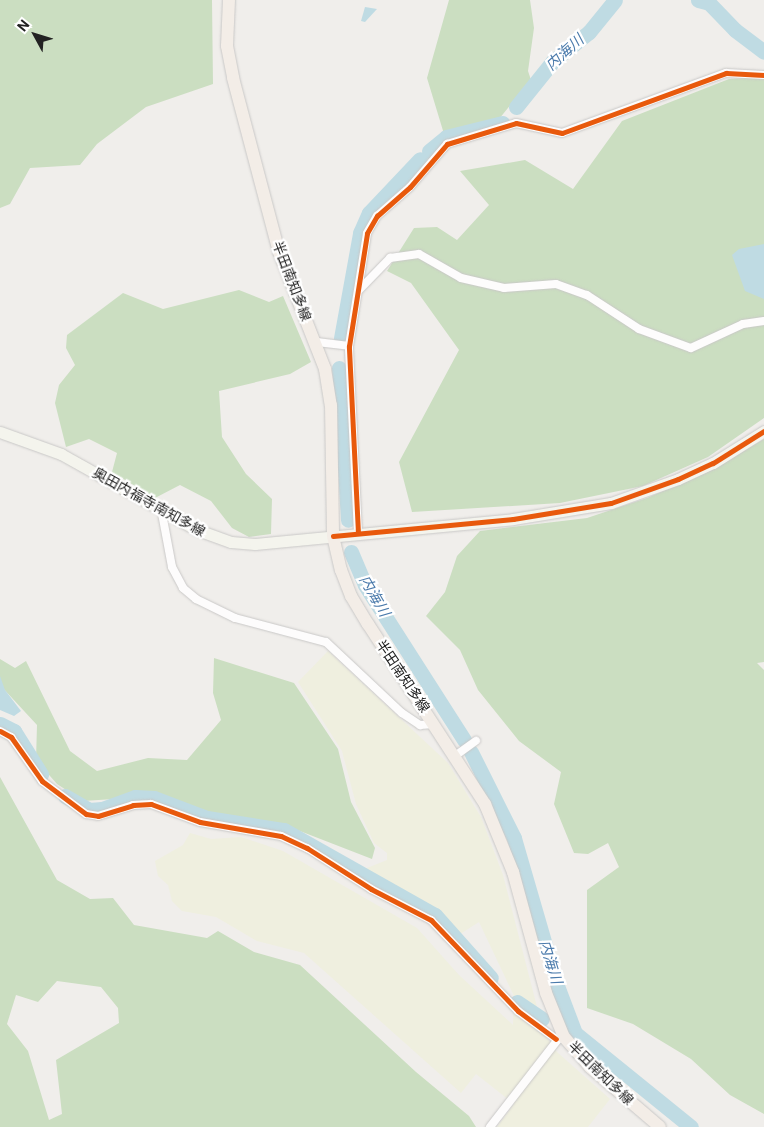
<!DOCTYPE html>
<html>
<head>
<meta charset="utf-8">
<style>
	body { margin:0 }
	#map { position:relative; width:764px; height:1127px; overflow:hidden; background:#f0eeeb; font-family:Roboto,"Noto Sans JP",sans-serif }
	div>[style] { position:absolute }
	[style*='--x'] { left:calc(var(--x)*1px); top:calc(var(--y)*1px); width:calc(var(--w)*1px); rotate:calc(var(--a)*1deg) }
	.farmland>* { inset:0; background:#efefdf }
	.forest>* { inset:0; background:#cbdec1 }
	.water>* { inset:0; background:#bfdbe3 }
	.river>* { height:15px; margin:-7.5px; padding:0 7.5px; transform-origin:7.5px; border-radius:7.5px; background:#bfdbe3 }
	.roads { filter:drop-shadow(0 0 1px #c9c8c7) drop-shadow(0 0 1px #c9c8c7) }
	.street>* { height:8px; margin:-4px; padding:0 4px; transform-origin:4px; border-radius:4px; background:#fdfcfc }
	.secondary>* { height:11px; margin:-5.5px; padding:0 5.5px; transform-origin:5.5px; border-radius:5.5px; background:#f4f4ed }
	.primary>* { height:12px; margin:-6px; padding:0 6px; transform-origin:6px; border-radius:6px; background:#f3ede7 }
	.cycleway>* { height:5px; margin:-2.5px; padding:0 2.5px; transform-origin:2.5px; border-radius:2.5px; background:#e8590c }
	span { translate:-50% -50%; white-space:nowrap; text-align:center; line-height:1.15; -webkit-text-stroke:4.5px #fff; paint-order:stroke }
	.street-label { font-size:14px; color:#222 }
	.water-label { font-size:15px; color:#4a7aab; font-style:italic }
	.north { position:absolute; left:10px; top:10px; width:50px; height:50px; -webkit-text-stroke:4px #fff; paint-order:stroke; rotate:309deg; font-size:14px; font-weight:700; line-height:20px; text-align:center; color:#222 }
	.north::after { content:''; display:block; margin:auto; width:18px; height:22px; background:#222; clip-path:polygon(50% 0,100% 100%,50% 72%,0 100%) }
</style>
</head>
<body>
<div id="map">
	<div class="farmland">
		<div style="clip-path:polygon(328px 651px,448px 763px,481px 817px,503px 875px,544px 1034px,557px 1052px,610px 1099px,588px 1127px,497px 1127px,514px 1104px,476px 1074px,461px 1093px,304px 953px,257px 941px,216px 917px,182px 911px,172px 901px,168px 885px,158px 876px,155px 861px,183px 845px,190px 833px,211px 839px,241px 837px,283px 851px,417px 928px,459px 975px,513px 1025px,514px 996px,479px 922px,457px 936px,437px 911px,362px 870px,387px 860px,387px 853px,374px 843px,356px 804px,342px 751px,298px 682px)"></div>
	</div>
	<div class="forest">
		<div style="clip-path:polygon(0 0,212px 0,213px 84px,146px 107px,97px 144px,80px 165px,30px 168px,10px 204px,0 208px)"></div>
		<div style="clip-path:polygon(449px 0,530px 0,534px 28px,528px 71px,531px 80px,499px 119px,444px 134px,427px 78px)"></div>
		<div style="clip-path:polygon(764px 77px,764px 418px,708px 457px,643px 486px,560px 503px,412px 512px,399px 462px,459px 350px,411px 283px,387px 271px,414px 228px,437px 227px,457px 240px,489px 205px,460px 171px,525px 160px,573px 189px,622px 121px,729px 79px)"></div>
		<div style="clip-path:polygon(239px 290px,269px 302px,283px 296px,311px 362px,290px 374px,219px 391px,222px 437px,246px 474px,272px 499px,271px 534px,249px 537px,232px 528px,211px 501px,180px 485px,155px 498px,112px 472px,117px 453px,89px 439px,66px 447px,55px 403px,59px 385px,75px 365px,66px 348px,67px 335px,123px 293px,163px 309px)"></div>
		<div style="clip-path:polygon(764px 439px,764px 662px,757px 663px,764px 670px,764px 1114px,730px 1095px,691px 1059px,633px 1024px,587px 1008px,587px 890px,619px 867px,608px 843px,588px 854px,574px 853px,554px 804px,561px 772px,519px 741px,478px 690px,460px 650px,426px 616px,445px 592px,457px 556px,480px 531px,587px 518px,647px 498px,714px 469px)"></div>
		<div style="clip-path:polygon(214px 658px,294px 683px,338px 749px,351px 802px,375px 848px,372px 859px,287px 826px,218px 815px,156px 793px,136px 793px,114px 799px,83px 801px,57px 784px,36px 760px,37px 725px,0 685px,0 659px,15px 668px,26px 661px,70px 751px,97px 771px,148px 758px,187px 760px,221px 720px,213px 693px)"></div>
		<div style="clip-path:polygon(evenodd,0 777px,57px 880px,90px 899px,113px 898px,134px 925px,207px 938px,218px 931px,254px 952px,300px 965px,416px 1072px,469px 1116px,476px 1127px,0 1127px,0 777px,57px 981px,101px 987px,118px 1008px,119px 1023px,56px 1060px,62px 1114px,49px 1120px,28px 1051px,7px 1024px,16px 995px,38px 1002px,57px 981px)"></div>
	</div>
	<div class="water">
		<div style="clip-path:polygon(365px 7px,377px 9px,365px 22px,361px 21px)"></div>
		<div style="clip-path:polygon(764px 244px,764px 299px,745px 291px,732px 255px,739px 249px)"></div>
		<div style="clip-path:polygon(0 676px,5px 690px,21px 711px,14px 716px,0 710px)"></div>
	</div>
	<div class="river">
		<div style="--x:698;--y:0;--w:11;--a:15"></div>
		<div style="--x:709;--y:3;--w:37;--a:46"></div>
		<div style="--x:735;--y:30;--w:36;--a:37"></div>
		<div style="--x:516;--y:107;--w:59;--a:-51.2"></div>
		<div style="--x:553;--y:61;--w:46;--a:-38.9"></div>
		<div style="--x:589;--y:32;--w:41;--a:-50.9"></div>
		<div style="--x:429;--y:151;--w:22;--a:-39"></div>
		<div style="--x:446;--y:137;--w:58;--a:-14"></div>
		<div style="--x:341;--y:338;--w:107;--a:-79.7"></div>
		<div style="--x:360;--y:233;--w:22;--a:-66"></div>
		<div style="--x:369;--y:213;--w:74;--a:-46.6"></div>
		<div style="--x:339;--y:368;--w:152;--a:86.6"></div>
		<div style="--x:351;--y:552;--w:36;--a:67"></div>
		<div style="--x:365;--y:585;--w:184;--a:57.4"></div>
		<div style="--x:0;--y:724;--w:16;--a:27"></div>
		<div style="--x:14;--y:731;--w:51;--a:57.9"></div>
		<div style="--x:471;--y:752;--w:96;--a:63.4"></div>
		<div style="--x:514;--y:838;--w:151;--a:73.8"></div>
		<div style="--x:556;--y:983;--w:53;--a:69.2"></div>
		<div style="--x:575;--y:1033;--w:149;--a:39"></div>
		<div style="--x:65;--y:796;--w:28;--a:30"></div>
		<div style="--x:89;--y:810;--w:13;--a:-4"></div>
		<div style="--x:102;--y:809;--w:35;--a:-20"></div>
		<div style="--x:135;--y:797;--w:19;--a:3"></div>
		<div style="--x:154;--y:798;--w:57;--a:20.7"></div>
		<div style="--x:207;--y:818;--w:78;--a:8.9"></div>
		<div style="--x:284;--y:830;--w:173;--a:29.4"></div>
		<div style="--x:435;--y:915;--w:84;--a:48.4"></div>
		<div style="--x:517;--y:1002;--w:30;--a:34"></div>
	</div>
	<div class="roads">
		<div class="street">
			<div style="--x:359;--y:290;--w:45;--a:-45.9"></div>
			<div style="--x:390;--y:258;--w:29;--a:-8"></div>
			<div style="--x:419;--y:254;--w:48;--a:29.7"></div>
			<div style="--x:461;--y:278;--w:44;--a:13.1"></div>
			<div style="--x:504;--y:288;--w:52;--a:-4.4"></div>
			<div style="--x:556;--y:284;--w:33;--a:20"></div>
			<div style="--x:587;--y:295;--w:62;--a:33.2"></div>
			<div style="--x:639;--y:329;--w:55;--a:20.1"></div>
			<div style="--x:691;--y:348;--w:57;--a:-24.8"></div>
			<div style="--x:743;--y:324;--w:21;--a:-8"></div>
			<div style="--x:317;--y:342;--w:32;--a:7"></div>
			<div style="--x:161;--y:508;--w:60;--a:79.4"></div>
			<div style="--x:172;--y:567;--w:24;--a:62"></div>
			<div style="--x:183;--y:588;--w:17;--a:40"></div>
			<div style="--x:196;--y:599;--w:43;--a:26"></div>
			<div style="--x:235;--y:618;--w:94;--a:14.8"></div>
			<div style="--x:326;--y:642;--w:104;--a:43.1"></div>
			<div style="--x:402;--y:713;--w:22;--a:34"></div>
			<div style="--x:420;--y:725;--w:14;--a:-4"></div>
			<div style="--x:358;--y:533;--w:187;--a:-92.8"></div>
			<div style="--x:349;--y:346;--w:114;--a:-80.9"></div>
			<div style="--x:367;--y:233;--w:20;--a:-60"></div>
			<div style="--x:377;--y:216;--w:44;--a:-41.3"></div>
			<div style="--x:410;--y:187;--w:57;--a:-49.3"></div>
			<div style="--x:447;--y:144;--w:72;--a:-16.9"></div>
			<div style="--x:516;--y:123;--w:47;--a:12.3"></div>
			<div style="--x:562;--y:133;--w:175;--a:-20.1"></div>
			<div style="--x:726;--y:73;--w:38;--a:3"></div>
			<div style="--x:0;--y:731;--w:13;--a:29"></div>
			<div style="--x:11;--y:737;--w:54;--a:54.8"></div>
			<div style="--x:42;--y:781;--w:55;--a:36.9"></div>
			<div style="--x:86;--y:814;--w:12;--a:9"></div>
			<div style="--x:98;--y:816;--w:37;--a:-17"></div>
			<div style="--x:133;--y:805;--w:18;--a:-3"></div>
			<div style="--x:151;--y:804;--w:52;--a:20.2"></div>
			<div style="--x:200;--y:822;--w:82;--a:9.8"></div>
			<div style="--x:281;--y:836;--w:29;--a:25"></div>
			<div style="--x:307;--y:848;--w:76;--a:32.6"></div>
			<div style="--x:371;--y:889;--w:68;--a:27.3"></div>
			<div style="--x:431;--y:920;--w:126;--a:46.3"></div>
			<div style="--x:518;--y:1011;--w:47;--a:36.4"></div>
			<div style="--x:455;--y:756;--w:26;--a:-36"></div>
			<div style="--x:490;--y:1127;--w:113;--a:-52.2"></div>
		</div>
		<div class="secondary">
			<div style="--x:0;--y:432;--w:65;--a:19.8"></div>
			<div style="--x:61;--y:454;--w:154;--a:29.2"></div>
			<div style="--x:195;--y:529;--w:38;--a:20"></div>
			<div style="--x:231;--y:542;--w:24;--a:5"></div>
			<div style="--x:255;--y:544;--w:259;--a:-5.5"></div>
			<div style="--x:513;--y:519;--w:99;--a:-9.3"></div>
			<div style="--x:611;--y:503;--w:71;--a:-19.7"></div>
			<div style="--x:678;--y:479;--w:38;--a:-25"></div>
			<div style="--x:713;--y:463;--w:60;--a:-32.1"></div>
		</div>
		<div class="primary">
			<div style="--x:229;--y:0;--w:46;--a:92.5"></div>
			<div style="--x:227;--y:46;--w:33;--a:79"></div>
			<div style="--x:233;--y:78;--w:180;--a:75.2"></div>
			<div style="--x:279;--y:252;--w:126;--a:68.5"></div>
			<div style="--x:325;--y:369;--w:36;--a:81"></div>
			<div style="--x:331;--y:405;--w:131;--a:89.1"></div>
			<div style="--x:333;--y:536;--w:35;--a:77"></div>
			<div style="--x:341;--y:570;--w:28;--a:69"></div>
			<div style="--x:351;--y:596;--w:33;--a:59"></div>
			<div style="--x:368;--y:624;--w:215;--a:57"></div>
			<div style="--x:485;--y:804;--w:74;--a:67.6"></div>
			<div style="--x:513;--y:872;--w:125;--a:74.7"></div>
			<div style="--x:546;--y:993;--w:48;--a:67.8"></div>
			<div style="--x:564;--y:1037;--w:40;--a:49"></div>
			<div style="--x:590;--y:1067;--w:92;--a:40.6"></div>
		</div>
	</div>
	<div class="cycleway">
		<div style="--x:358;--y:533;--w:187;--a:-92.8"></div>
		<div style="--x:349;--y:346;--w:114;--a:-80.9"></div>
		<div style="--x:367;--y:233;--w:20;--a:-60"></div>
		<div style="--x:377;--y:216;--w:44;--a:-41.3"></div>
		<div style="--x:410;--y:187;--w:57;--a:-49.3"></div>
		<div style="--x:447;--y:144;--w:72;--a:-16.9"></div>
		<div style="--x:516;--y:123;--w:47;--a:12.3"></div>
		<div style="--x:562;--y:133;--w:175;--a:-20.1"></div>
		<div style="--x:726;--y:73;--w:38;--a:3"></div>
		<div style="--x:333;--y:536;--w:181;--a:-5.4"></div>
		<div style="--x:513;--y:519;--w:99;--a:-9.3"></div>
		<div style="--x:611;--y:503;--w:71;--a:-19.7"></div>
		<div style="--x:678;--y:479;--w:38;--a:-25"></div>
		<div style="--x:713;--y:463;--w:60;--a:-32.1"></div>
		<div style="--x:0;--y:731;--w:13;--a:29"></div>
		<div style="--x:11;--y:737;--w:54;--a:54.8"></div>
		<div style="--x:42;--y:781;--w:55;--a:36.9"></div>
		<div style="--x:86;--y:814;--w:12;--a:9"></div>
		<div style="--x:98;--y:816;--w:37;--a:-17"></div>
		<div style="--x:133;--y:805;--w:18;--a:-3"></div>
		<div style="--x:151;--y:804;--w:52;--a:20.2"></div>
		<div style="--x:200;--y:822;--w:82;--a:9.8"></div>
		<div style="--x:281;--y:836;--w:29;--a:25"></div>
		<div style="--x:307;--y:848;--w:76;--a:32.6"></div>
		<div style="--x:371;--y:889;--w:68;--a:27.3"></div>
		<div style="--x:431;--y:920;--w:126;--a:46.3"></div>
		<div style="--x:518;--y:1011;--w:47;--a:36.4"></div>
	</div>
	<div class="street-label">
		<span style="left:292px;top:281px;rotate:69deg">半田南知多線</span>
		<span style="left:149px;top:502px;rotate:29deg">奥田内福寺南知多線</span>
		<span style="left:403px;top:676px;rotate:56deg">半田南知多線</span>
		<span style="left:601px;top:1073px;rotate:44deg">半田南知多線</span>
	</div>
	<div class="water-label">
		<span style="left:565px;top:53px;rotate:-42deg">内海川</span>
		<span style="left:374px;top:596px;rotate:60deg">内海川</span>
		<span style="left:550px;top:962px;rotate:73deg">内海川</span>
	</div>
	<div class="north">N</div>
</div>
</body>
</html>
